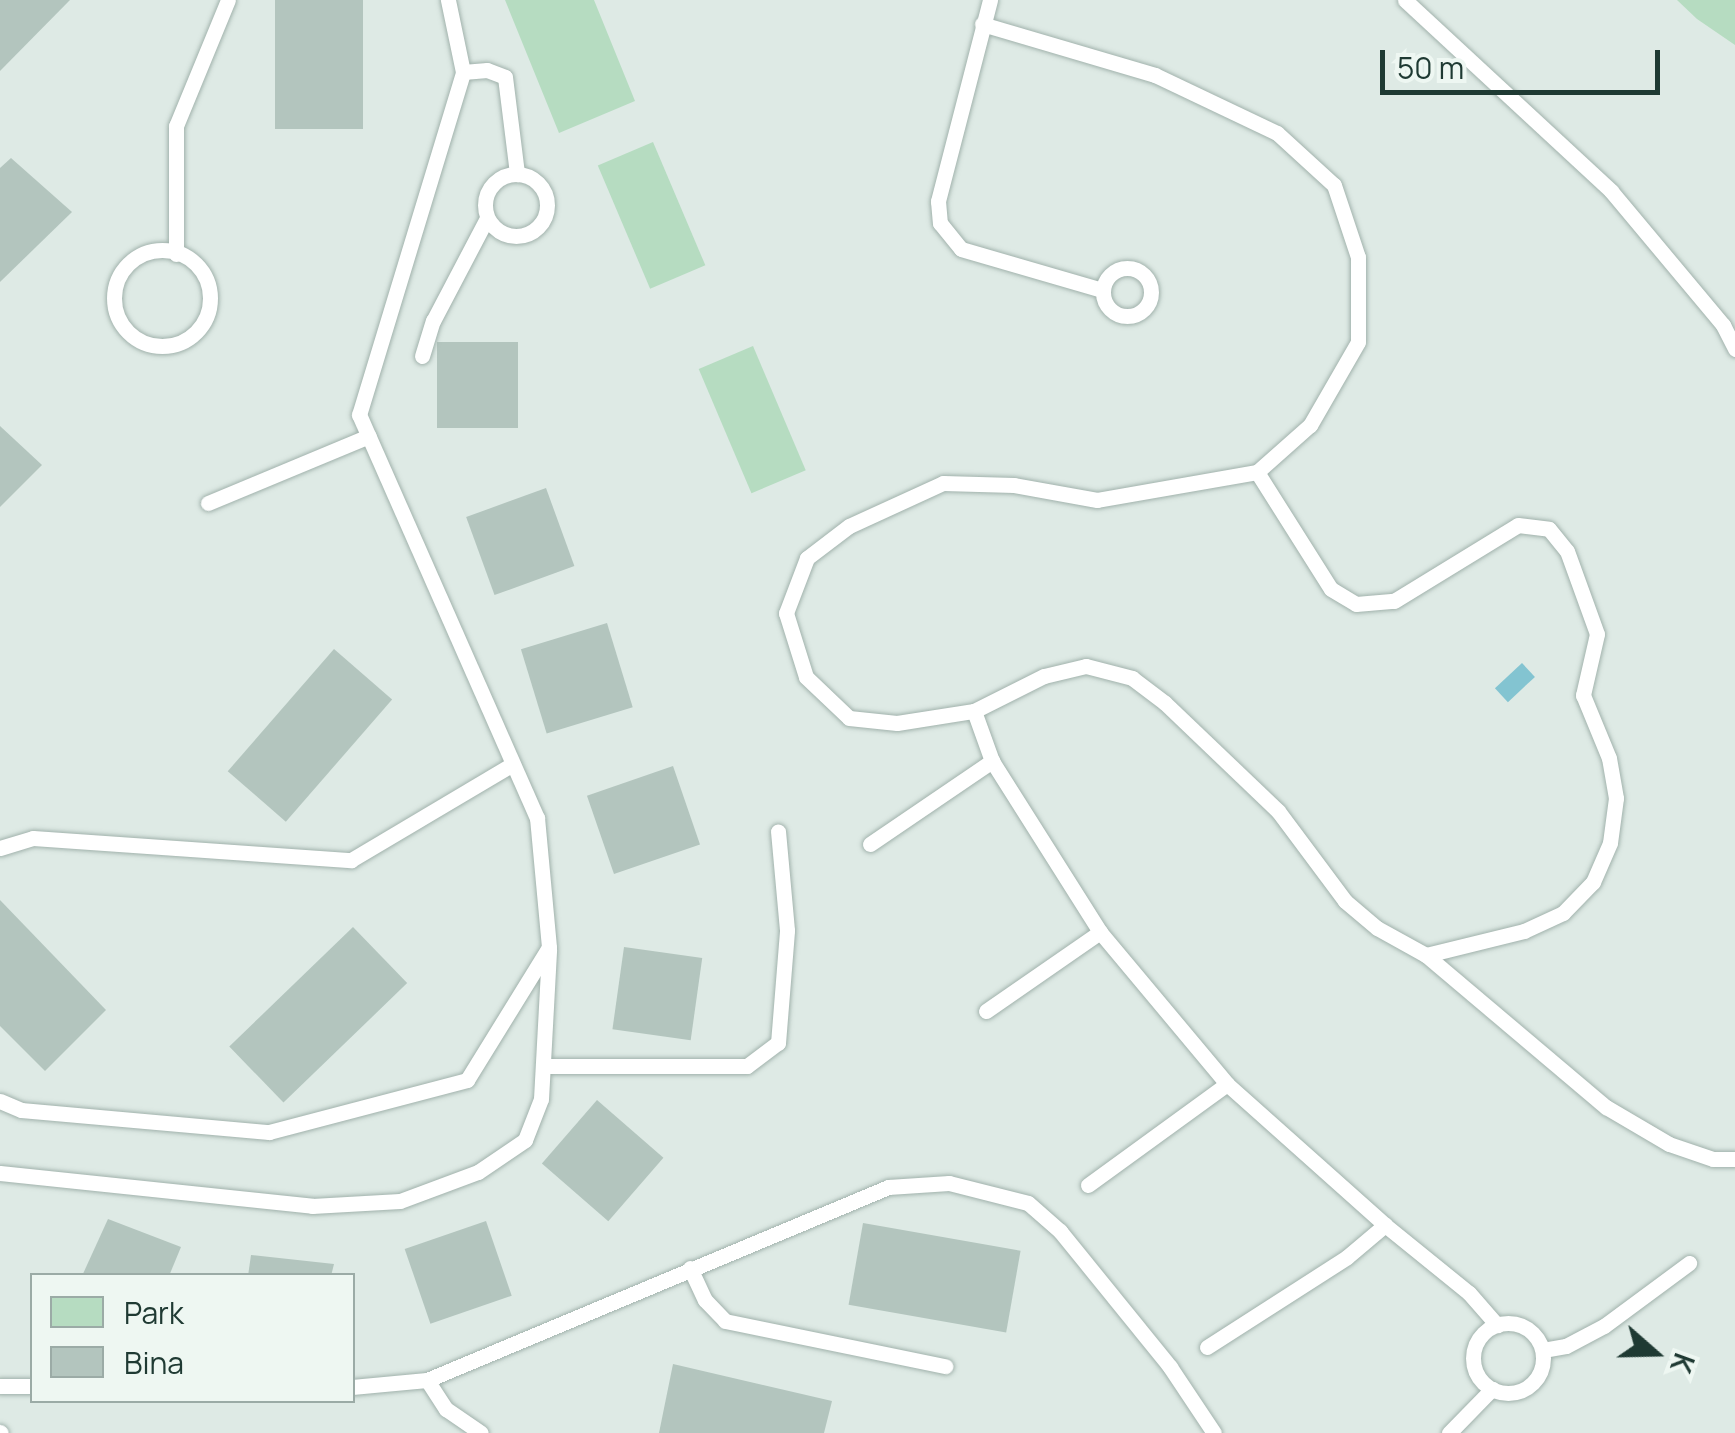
<!DOCTYPE html>
<html>
<head>
<meta charset="utf-8">
<style>
	body { margin:0 }
	#map { position:relative; width:1735px; height:1433px; overflow:hidden; background:#deeae5; font-family:Manrope,sans-serif }
	div>[style] { position:absolute }
	[style*='--x'] { left:calc(var(--x)*1px); top:calc(var(--y)*1px); width:calc(var(--w)*1px); rotate:calc(var(--a)*1deg) }
	.green>* { inset:0; background:#b6dcc1; transform-origin:0 0 }
	.water>* { inset:0; background:#83c4d1; transform-origin:0 0 }
	.building>* { inset:0; background:#b3c5be; transform-origin:0 0 }
	.roads { filter:drop-shadow(0 0 2px #a1b2ac) drop-shadow(0 0 2px #a1b2ac) }
	.service>* { height:15px; margin:-7.5px; padding:0 7.5px; transform-origin:7.5px; border-radius:7.5px; background:#fff }
	.service>.ring { margin:-7.5px; padding:0; box-sizing:content-box; background:none; border:15px solid #fff; border-radius:50% }
	span { translate:-50% -50%; white-space:nowrap; text-align:center; line-height:1.15; -webkit-text-stroke:8px #eef7f2; paint-order:stroke }
	.legend { position:absolute; left:30px; top:1273px; width:325px; height:130px; box-sizing:border-box; background:#eef7f2; border:2px solid #9baba6; margin:0; padding:12px 18px; list-style:none; font-size:30px; color:#1f3a33 }
	.legend li { display:flex; align-items:center; gap:20px; height:50px }
	.legend b { width:50px; border:2px solid #9baba6 }
	.north { position:absolute; left:1605px; top:1303px; width:100px; height:100px; -webkit-text-stroke:8px #eef7f2; paint-order:stroke; rotate:110deg; font-size:28px; font-weight:700; line-height:40px; text-align:center; color:#1f3a33 }
	.north::after { content:''; display:block; margin:auto; width:35px; height:45px; background:#1f3a33; clip-path:polygon(50% 0,100% 100%,50% 72%,0 100%) }
	.scale { position:absolute; left:1380px; top:50px; width:280px; height:45px; box-sizing:border-box; border:5px solid #1f3a33; border-top:0; padding-left:12px; font-size:30px; line-height:35px; white-space:nowrap; color:#1f3a33; -webkit-text-stroke:8px #eef7f2; paint-order:stroke }
</style>
</head>
<body>
<div id="map">
	<div class="green">
		<div style="clip-path:polygon(505px 0,594px 0,635px 101px,559px 133px)"></div>
		<div style="clip-path:polygon(1677px 0,1735px 0,1735px 45px,1697px 19px)"></div>
		<div style="left:653px;top:142px;width:134px;height:60px;rotate:67deg"></div>
		<div style="left:753px;top:346px;width:135px;height:59px;rotate:67deg"></div>
	</div>
	<div class="water">
		<div style="left:1522px;top:663px;width:19px;height:37px;rotate:47deg"></div>
	</div>
	<div class="building">
		<div style="clip-path:polygon(0 0,70px 0,0 71px)"></div>
		<div style="left:275px;top:0;width:88px;height:129px"></div>
		<div style="clip-path:polygon(11px 158px,72px 212px,0 282px,0 168px)"></div>
		<div style="left:437px;top:342px;width:81px;height:86px"></div>
		<div style="clip-path:polygon(0 426px,42px 465px,0 507px)"></div>
		<div style="left:546px;top:488px;width:83px;height:85px;rotate:70deg"></div>
		<div style="left:607px;top:623px;width:88px;height:90px;rotate:73deg"></div>
		<div style="left:334px;top:649px;width:77px;height:162px;rotate:41deg"></div>
		<div style="left:673px;top:766px;width:83px;height:91px;rotate:71deg"></div>
		<div style="clip-path:polygon(0 900px,106px 1010px,45px 1071px,0 1026px)"></div>
		<div style="left:353px;top:927px;width:78px;height:172px;rotate:46deg"></div>
		<div style="left:624px;top:947px;width:79px;height:83px;rotate:8deg"></div>
		<div style="left:597px;top:1100px;width:88px;height:84px;rotate:41deg"></div>
		<div style="clip-path:polygon(108px 1219px,181px 1247px,169px 1276px,82px 1276px)"></div>
		<div style="left:486px;top:1221px;width:79px;height:86px;rotate:71deg"></div>
		<div style="left:863px;top:1223px;width:160px;height:83px;rotate:10deg"></div>
		<div style="clip-path:polygon(251px 1255px,334px 1264px,331px 1276px,248px 1276px)"></div>
		<div style="clip-path:polygon(673px 1364px,832px 1401px,824px 1433px,659px 1433px)"></div>
	</div>
	<div class="roads">
		<div class="service">
			<div style="--x:990;--y:0;--w:208;--a:104.5"></div>
			<div style="--x:938;--y:201;--w:22;--a:85"></div>
			<div style="--x:940;--y:223;--w:33;--a:51"></div>
			<div style="--x:961;--y:249;--w:147;--a:16.2"></div>
			<div style="--x:1405;--y:0;--w:281;--a:42.8"></div>
			<div style="--x:1611;--y:191;--w:175;--a:50.1"></div>
			<div style="--x:1723;--y:325;--w:27;--a:63"></div>
			<div style="--x:982;--y:24;--w:180;--a:16.4"></div>
			<div style="--x:1155;--y:75;--w:135;--a:25.4"></div>
			<div style="--x:1277;--y:133;--w:77;--a:42.4"></div>
			<div style="--x:1334;--y:185;--w:76;--a:71.6"></div>
			<div style="--x:1358;--y:257;--w:85;--a:90"></div>
			<div style="--x:1358;--y:342;--w:96;--a:120"></div>
			<div style="--x:1310;--y:425;--w:71;--a:138.4"></div>
			<div style="--x:1257;--y:472;--w:162;--a:170.1"></div>
			<div style="--x:1097;--y:500;--w:84;--a:-169.8"></div>
			<div style="--x:1014;--y:485;--w:71;--a:-178.4"></div>
			<div style="--x:943;--y:483;--w:103;--a:155.4"></div>
			<div style="--x:849;--y:526;--w:53;--a:142.7"></div>
			<div style="--x:807;--y:558;--w:59;--a:110.9"></div>
			<div style="--x:786;--y:613;--w:67;--a:72.6"></div>
			<div style="--x:806;--y:677;--w:59;--a:43.6"></div>
			<div style="--x:849;--y:718;--w:48;--a:5.9"></div>
			<div style="--x:897;--y:723;--w:78;--a:-8.9"></div>
			<div style="--x:974;--y:711;--w:78;--a:-26.6"></div>
			<div style="--x:1044;--y:676;--w:43;--a:-13.4"></div>
			<div style="--x:1086;--y:666;--w:48;--a:14.6"></div>
			<div style="--x:1132;--y:678;--w:41;--a:37.1"></div>
			<div style="--x:1165;--y:703;--w:156;--a:43.7"></div>
			<div style="--x:1278;--y:811;--w:112;--a:53.3"></div>
			<div style="--x:1345;--y:901;--w:42;--a:40.2"></div>
			<div style="--x:1377;--y:928;--w:56;--a:28.9"></div>
			<div style="--x:1426;--y:955;--w:236;--a:40.2"></div>
			<div style="--x:1606;--y:1107;--w:73;--a:30.4"></div>
			<div style="--x:1669;--y:1144;--w:46;--a:18.8"></div>
			<div style="--x:1713;--y:1159;--w:22;--a:0"></div>
			<div style="--x:463;--y:72;--w:24;--a:-5"></div>
			<div style="--x:487;--y:70;--w:19;--a:21"></div>
			<div style="--x:505;--y:77;--w:98;--a:82.9"></div>
			<div class="ring" style="left:485px;top:174px;width:47px;height:47px"></div>
			<div class="ring" style="left:114px;top:250px;width:81px;height:81px"></div>
			<div style="--x:176;--y:254;--w:128;--a:-90"></div>
			<div style="--x:176;--y:126;--w:136;--a:-67.6"></div>
			<div class="ring" style="left:1103px;top:268px;width:33px;height:33px"></div>
			<div style="--x:422;--y:356;--w:37;--a:-73"></div>
			<div style="--x:433;--y:321;--w:116;--a:-62.3"></div>
			<div style="--x:1257;--y:472;--w:138;--a:57.7"></div>
			<div style="--x:1331;--y:589;--w:29;--a:31"></div>
			<div style="--x:1356;--y:604;--w:38;--a:-5"></div>
			<div style="--x:1394;--y:601;--w:145;--a:-31.5"></div>
			<div style="--x:1518;--y:525;--w:31;--a:7"></div>
			<div style="--x:1549;--y:529;--w:28;--a:51"></div>
			<div style="--x:1567;--y:551;--w:88;--a:70.1"></div>
			<div style="--x:1597;--y:634;--w:63;--a:102.9"></div>
			<div style="--x:1583;--y:695;--w:68;--a:67.6"></div>
			<div style="--x:1609;--y:758;--w:41;--a:80.1"></div>
			<div style="--x:1616;--y:798;--w:45;--a:97.6"></div>
			<div style="--x:1610;--y:843;--w:43;--a:113.6"></div>
			<div style="--x:1593;--y:882;--w:43;--a:134.1"></div>
			<div style="--x:1563;--y:913;--w:43;--a:155.2"></div>
			<div style="--x:1524;--y:931;--w:101;--a:166.2"></div>
			<div style="--x:208;--y:503;--w:174;--a:-22.6"></div>
			<div style="--x:974;--y:711;--w:53;--a:70.2"></div>
			<div style="--x:992;--y:761;--w:202;--a:57.7"></div>
			<div style="--x:1100;--y:932;--w:198;--a:50.1"></div>
			<div style="--x:1227;--y:1084;--w:212;--a:41.7"></div>
			<div style="--x:1385;--y:1225;--w:108;--a:39"></div>
			<div style="--x:1469;--y:1293;--w:43;--a:48.8"></div>
			<div style="--x:870;--y:844;--w:148;--a:-34.2"></div>
			<div style="--x:0;--y:848;--w:34;--a:-17"></div>
			<div style="--x:33;--y:838;--w:319;--a:4"></div>
			<div style="--x:351;--y:860;--w:188;--a:-30.7"></div>
			<div style="--x:986;--y:1011;--w:139;--a:-34.7"></div>
			<div style="--x:543;--y:1066;--w:204;--a:0"></div>
			<div style="--x:747;--y:1066;--w:39;--a:-37"></div>
			<div style="--x:778;--y:1043;--w:113;--a:-85.4"></div>
			<div style="--x:787;--y:930;--w:99;--a:-95.2"></div>
			<div style="--x:0;--y:1101;--w:23;--a:23"></div>
			<div style="--x:21;--y:1110;--w:249;--a:5.1"></div>
			<div style="--x:269;--y:1132;--w:205;--a:-14.7"></div>
			<div style="--x:467;--y:1080;--w:156;--a:-58.3"></div>
			<div style="--x:549;--y:947;--w:130;--a:-95.3"></div>
			<div style="--x:537;--y:818;--w:441;--a:-113.8"></div>
			<div style="--x:359;--y:415;--w:358;--a:-73.1"></div>
			<div style="--x:463;--y:72;--w:74;--a:-101.8"></div>
			<div style="--x:0;--y:1173;--w:314;--a:6"></div>
			<div style="--x:312;--y:1206;--w:88;--a:-3.3"></div>
			<div style="--x:400;--y:1201;--w:83;--a:-20.4"></div>
			<div style="--x:478;--y:1172;--w:57;--a:-34.2"></div>
			<div style="--x:525;--y:1140;--w:44;--a:-68.7"></div>
			<div style="--x:541;--y:1099;--w:150;--a:-86.9"></div>
			<div style="--x:1088;--y:1185;--w:172;--a:-36"></div>
			<div style="--x:690;--y:1268;--w:35;--a:65"></div>
			<div style="--x:705;--y:1300;--w:29;--a:46"></div>
			<div style="--x:725;--y:1321;--w:225;--a:11.6"></div>
			<div class="ring" style="left:1473px;top:1323px;width:55px;height:55px"></div>
			<div style="--x:1207;--y:1347;--w:166;--a:-32.7"></div>
			<div style="--x:1347;--y:1257;--w:50;--a:-40.1"></div>
			<div style="--x:1543;--y:1350;--w:23;--a:-10"></div>
			<div style="--x:1566;--y:1346;--w:43;--a:-27.8"></div>
			<div style="--x:1604;--y:1326;--w:106;--a:-36.5"></div>
			<div style="--x:427;--y:1380;--w:35;--a:57"></div>
			<div style="--x:446;--y:1409;--w:42;--a:34.4"></div>
			<div style="--x:0;--y:1386;--w:32;--a:0"></div>
			<div style="--x:352;--y:1387;--w:75;--a:-5.3"></div>
			<div style="--x:427;--y:1380;--w:500;--a:-22.7"></div>
			<div style="--x:888;--y:1187;--w:61;--a:-3.8"></div>
			<div style="--x:949;--y:1183;--w:81;--a:14.2"></div>
			<div style="--x:1028;--y:1203;--w:43;--a:41.2"></div>
			<div style="--x:1060;--y:1231;--w:175;--a:51"></div>
			<div style="--x:1170;--y:1367;--w:79;--a:56.3"></div>
			<div style="--x:0;--y:1432;--w:1;--a:45"></div>
			<div style="--x:1449;--y:1433;--w:62;--a:-45.7"></div>
		</div>
	</div>
	<ul class="legend">
	<li><b style="height:28px;background:#b6dcc1"></b>Park</li>
	<li><b style="height:28px;background:#b3c5be"></b>Bina</li>
	</ul>
	<div class="north">K</div>
	<div class="scale">50 m</div>
</div>
</body>
</html>
